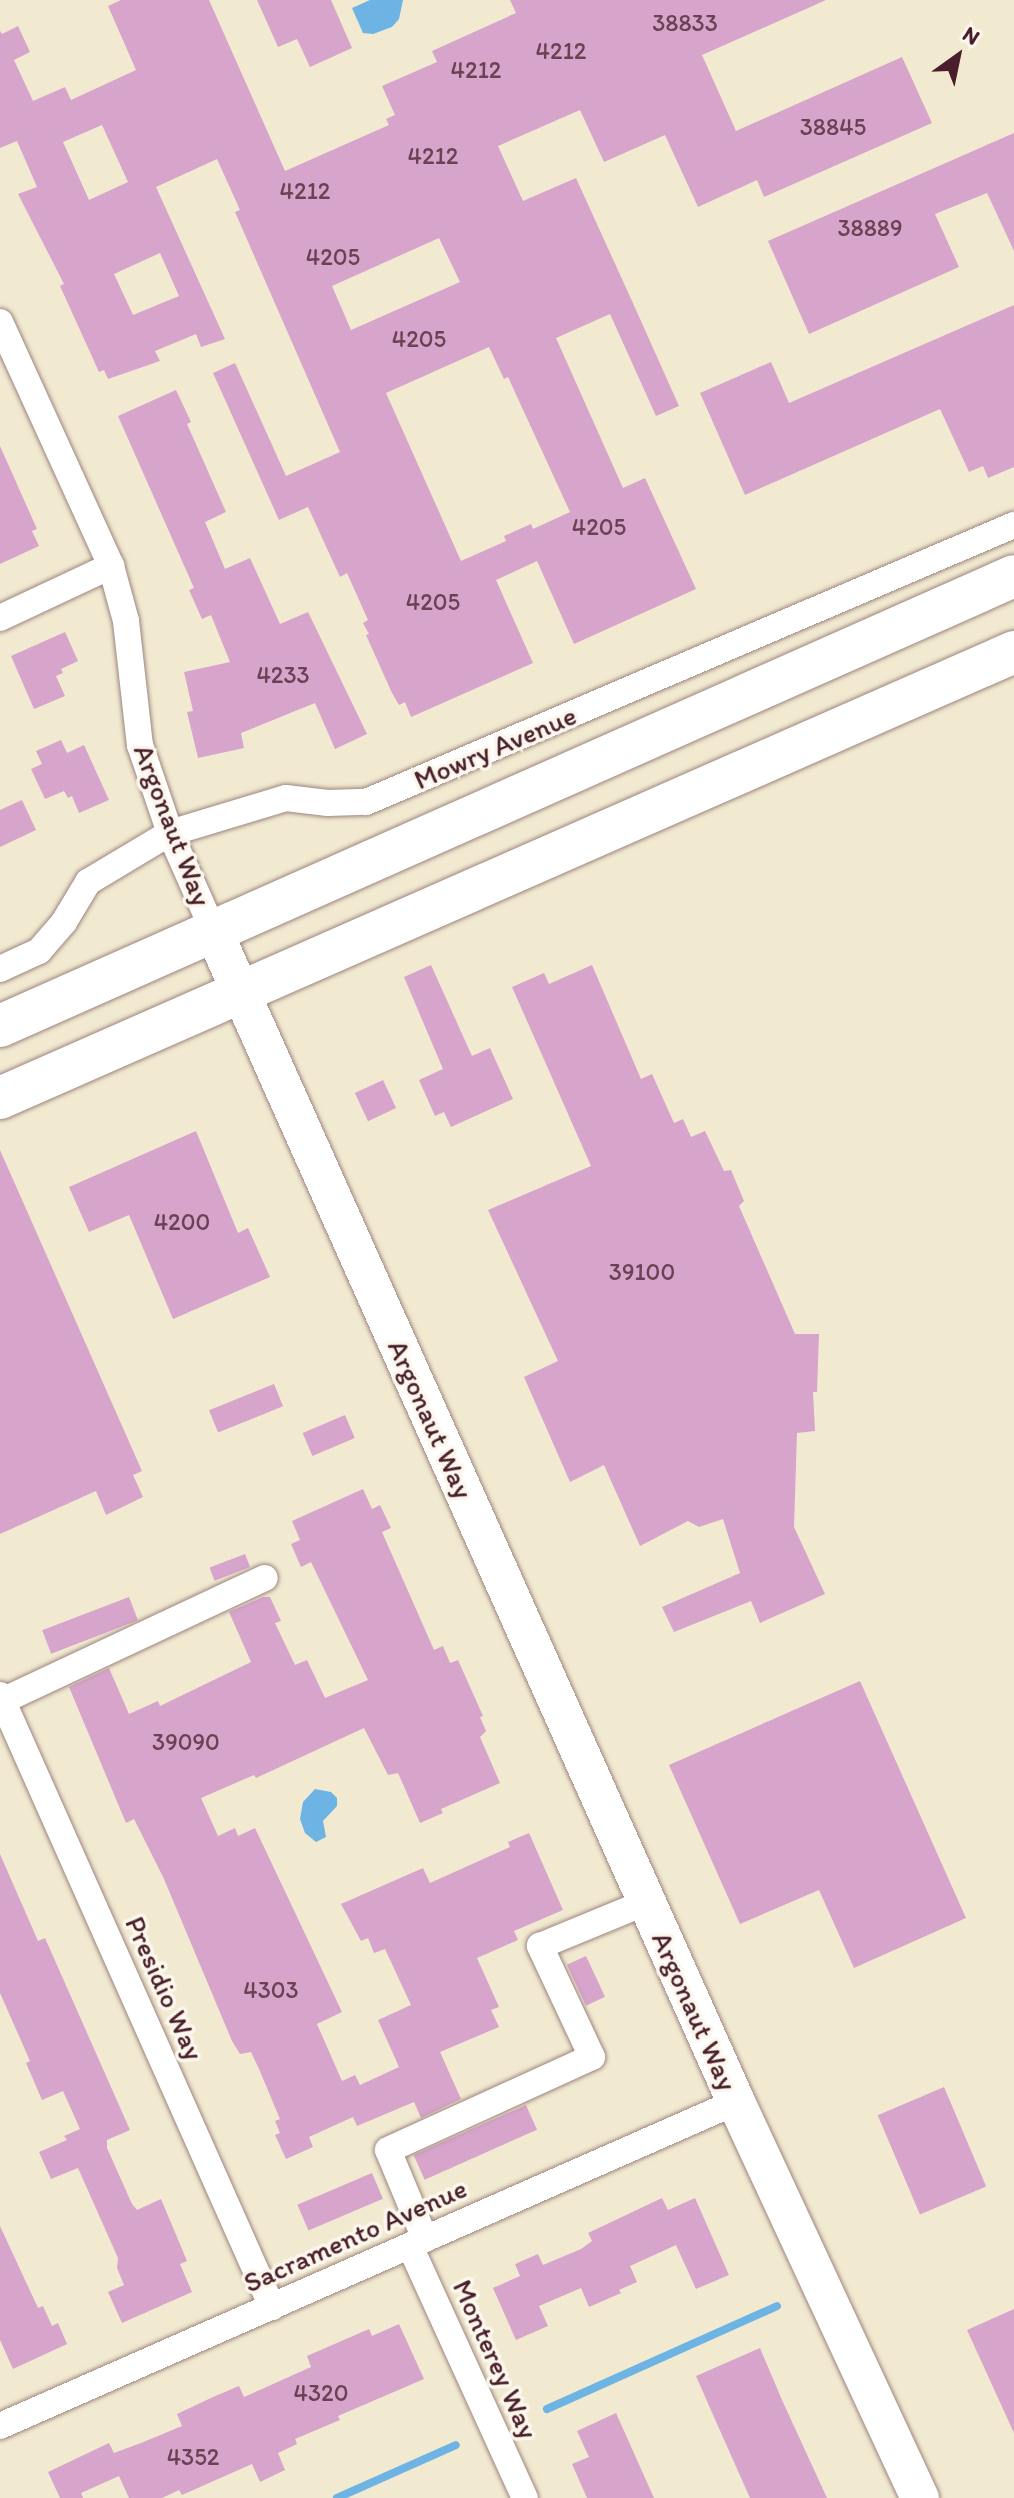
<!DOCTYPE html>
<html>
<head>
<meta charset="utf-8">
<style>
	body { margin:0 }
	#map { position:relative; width:1014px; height:2498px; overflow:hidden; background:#f1ead1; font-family:Itim,sans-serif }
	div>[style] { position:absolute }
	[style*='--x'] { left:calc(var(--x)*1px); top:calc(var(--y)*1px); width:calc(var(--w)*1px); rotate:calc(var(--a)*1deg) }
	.water>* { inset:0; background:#6db3e4 }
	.stream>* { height:8px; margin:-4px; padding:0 4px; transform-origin:4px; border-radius:4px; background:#6db3e4 }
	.building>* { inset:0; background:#d7a4cc; transform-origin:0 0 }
	.roads { filter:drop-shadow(0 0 2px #9e847e) drop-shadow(0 0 2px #9e847e) }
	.street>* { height:26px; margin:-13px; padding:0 13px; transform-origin:13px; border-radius:13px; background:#fff }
	.secondary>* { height:38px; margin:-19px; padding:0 19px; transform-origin:19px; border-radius:19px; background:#fff }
	.primary>* { height:42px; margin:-21px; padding:0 21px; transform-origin:21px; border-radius:21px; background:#fff }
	span { translate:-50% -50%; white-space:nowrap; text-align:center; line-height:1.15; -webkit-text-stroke:7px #fbf7ec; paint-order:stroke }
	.number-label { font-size:24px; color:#6d4053 }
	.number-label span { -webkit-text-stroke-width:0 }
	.street-label { font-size:28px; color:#4a1f2b }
	.north { position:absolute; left:918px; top:16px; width:80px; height:80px; -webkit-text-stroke:6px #fbf7ec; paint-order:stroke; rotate:33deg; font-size:22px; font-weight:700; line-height:32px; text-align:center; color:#4a1f2b }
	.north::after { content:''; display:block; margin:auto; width:28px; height:36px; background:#4a1f2b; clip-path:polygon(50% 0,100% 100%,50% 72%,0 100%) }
</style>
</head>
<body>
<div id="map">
	<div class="water">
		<div style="clip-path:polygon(370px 0,403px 0,399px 19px,392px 27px,373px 34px,363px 33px,352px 8px)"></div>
		<div style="clip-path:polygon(315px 1789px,331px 1792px,337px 1798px,337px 1806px,323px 1821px,326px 1837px,316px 1842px,305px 1833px,300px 1819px,303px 1802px)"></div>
	</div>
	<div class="stream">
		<div style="--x:547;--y:2409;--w:252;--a:-24.1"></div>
		<div style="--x:337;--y:2498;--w:130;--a:-24"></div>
	</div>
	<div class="building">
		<div style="clip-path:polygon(evenodd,121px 0,209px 0,285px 171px,389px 125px,386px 119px,395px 115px,382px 86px,437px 62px,432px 51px,516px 13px,510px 0,826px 0,702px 55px,736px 131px,902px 57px,932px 123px,764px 197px,757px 180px,698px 207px,665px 135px,604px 162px,580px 110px,498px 146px,523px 201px,576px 178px,632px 301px,679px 406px,656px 416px,610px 314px,556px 338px,623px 488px,645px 478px,696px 589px,574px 644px,537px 561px,496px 580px,533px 663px,411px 717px,405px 702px,399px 705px,392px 693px,366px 635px,369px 634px,363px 623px,368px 620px,347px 573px,340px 577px,308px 507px,279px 520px,213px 373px,235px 363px,286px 476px,340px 452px,235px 212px,240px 210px,217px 159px,156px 187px,225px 339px,201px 347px,196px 334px,155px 351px,160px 361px,108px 379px,104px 370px,99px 372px,60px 286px,64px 284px,18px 194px,37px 187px,17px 141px,0 148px,0 31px,2px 34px,18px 26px,30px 52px,14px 60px,33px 101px,65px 87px,71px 100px,136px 70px,108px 6px,121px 0,102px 125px,128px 182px,89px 200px,63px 142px,102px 125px,121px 0,439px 238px,460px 282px,351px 330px,332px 286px,439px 238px,121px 0,160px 253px,179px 296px,133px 315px,114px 274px,160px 253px,121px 0,489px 347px,504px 379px,508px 377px,570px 512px,533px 529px,531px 524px,504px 536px,506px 541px,461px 561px,386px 393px,489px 347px)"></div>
		<div style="clip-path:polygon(257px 0,331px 0,352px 48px,310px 67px,297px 39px,278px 47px)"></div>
		<div style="clip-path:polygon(1014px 133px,1014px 251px,987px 193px,935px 214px,959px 267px,809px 334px,768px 241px)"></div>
		<div style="clip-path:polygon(1014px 305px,1014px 467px,988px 478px,983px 466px,969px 472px,940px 409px,745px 495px,700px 393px,771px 362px,789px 403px)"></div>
		<div style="clip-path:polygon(176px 390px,191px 422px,187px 424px,226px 512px,205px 522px,225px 569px,250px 558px,280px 624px,308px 612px,367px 734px,335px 749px,315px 703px,241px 733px,244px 748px,198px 758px,187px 712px,193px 711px,184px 672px,230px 662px,211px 615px,202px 619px,189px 590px,194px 588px,118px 416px)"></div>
		<div style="clip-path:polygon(0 446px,37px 529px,32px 531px,39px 546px,0 564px)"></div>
		<div style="clip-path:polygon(65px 632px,78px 661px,61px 669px,63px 673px,56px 676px,65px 696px,34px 709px,11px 656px)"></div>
		<div style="clip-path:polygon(61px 740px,67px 753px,84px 745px,109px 800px,79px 813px,72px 796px,68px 798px,64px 791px,45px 799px,31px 769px,42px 764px,36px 751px)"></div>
		<div style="clip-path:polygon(22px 800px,36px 830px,0 847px,0 810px)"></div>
		<div style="clip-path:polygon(431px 965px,472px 1056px,490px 1048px,513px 1099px,451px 1127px,444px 1112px,435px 1116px,419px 1080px,443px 1069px,404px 977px)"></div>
		<div style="clip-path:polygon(592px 965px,641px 1079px,652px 1074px,674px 1123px,683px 1119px,691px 1137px,705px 1131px,724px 1171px,731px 1170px,744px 1201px,739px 1206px,795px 1334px,819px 1334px,817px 1392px,813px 1392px,815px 1431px,797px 1433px,794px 1527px,825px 1594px,760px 1623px,751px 1601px,674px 1632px,662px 1607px,740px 1573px,723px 1519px,699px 1527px,688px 1521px,640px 1546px,604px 1465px,570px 1482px,524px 1377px,558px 1361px,488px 1210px,591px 1166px,512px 987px,544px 973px,549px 984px)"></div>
		<div style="left:383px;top:1080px;width:31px;height:31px;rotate:65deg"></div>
		<div style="clip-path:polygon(196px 1131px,238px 1233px,248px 1228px,270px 1277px,173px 1319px,129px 1215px,89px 1232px,69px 1187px)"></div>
		<div style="clip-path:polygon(0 1150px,142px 1471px,133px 1475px,143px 1497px,106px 1515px,96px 1491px,0 1534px)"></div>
		<div style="left:274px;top:1384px;width:24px;height:70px;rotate:68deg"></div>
		<div style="left:345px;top:1415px;width:25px;height:46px;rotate:67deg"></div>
		<div style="clip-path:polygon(363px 1489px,372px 1509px,380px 1505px,391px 1528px,382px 1532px,434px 1650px,443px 1646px,450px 1663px,458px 1660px,483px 1716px,480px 1717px,486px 1731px,480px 1737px,500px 1783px,441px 1809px,443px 1813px,420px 1823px,398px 1773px,388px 1775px,364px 1728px,256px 1778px,254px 1775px,201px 1798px,218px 1836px,235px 1828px,238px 1836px,255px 1828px,342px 2012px,317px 2024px,342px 2081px,355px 2075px,360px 2085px,399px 2067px,378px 2020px,411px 2005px,385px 1949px,374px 1953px,368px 1938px,361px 1941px,341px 1904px,423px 1868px,430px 1883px,510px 1847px,508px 1842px,529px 1833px,563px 1910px,514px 1931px,518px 1940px,477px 1958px,499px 2007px,491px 2010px,499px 2027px,440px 2052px,461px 2099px,421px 2118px,414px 2102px,357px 2126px,353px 2117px,309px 2137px,313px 2147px,286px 2159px,275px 2135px,280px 2133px,275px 2121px,280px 2119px,259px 2069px,251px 2052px,240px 2054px,232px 2041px,164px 1879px,134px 1819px,126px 1823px,69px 1687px,109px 1668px,129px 1714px,158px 1701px,160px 1706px,251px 1662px,229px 1612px,263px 1597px,270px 1597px,281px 1621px,275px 1623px,295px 1665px,307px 1660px,325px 1698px,368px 1680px,311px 1562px,301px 1567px,291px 1544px,300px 1540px,292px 1521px)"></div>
		<div style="left:245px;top:1554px;width:14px;height:38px;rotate:69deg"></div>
		<div style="left:129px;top:1597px;width:25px;height:93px;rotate:69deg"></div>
		<div style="clip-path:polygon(860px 1681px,966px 1918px,854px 1968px,819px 1890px,740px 1924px,669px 1765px)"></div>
		<div style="clip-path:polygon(0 1854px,38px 1941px,45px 1938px,130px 2130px,107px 2140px,107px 2148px,132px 2204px,137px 2210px,161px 2199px,187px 2261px,180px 2264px,192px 2292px,122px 2323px,108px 2292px,124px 2285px,117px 2268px,118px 2258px,78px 2168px,51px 2179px,39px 2152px,67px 2140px,64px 2136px,80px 2129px,63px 2091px,42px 2100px,26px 2063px,30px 2061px,0 1993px)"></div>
		<div style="left:586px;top:1956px;width:45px;height:21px;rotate:65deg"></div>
		<div style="left:944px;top:2087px;width:108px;height:72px;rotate:67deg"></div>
		<div style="left:526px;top:2105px;width:27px;height:123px;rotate:66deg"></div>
		<div style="left:372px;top:2173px;width:28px;height:81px;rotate:67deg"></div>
		<div style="clip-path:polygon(662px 2198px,668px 2210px,695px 2198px,729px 2275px,696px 2289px,676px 2245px,630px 2266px,637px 2282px,619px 2290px,621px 2293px,589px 2307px,581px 2288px,539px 2306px,548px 2326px,516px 2340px,493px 2288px,520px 2276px,515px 2264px,538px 2254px,543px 2265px,581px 2249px,592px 2241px,588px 2233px)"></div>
		<div style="clip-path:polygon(0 2226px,38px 2308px,43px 2306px,52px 2326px,58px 2323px,67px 2344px,13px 2369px,0 2340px)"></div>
		<div style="clip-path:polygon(1014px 2309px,1014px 2433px,967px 2330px)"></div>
		<div style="clip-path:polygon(399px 2324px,424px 2379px,338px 2416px,340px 2420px,295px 2439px,297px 2444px,278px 2453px,285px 2470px,260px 2482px,252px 2464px,182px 2495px,179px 2490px,162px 2498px,129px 2498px,119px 2476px,81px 2493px,83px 2498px,60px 2498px,48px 2472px,109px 2443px,114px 2453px,141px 2443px,182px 2426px,177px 2414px,213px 2397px,239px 2386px,244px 2397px,311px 2367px,307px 2356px,369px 2329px,372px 2336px)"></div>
		<div style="clip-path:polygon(760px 2348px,782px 2400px,827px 2498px,750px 2498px,710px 2408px,696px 2376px)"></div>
		<div style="clip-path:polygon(616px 2413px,654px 2498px,587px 2498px,572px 2464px,589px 2457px,577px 2431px)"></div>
	</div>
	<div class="roads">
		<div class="street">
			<div style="--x:0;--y:322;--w:268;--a:65.5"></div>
			<div style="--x:111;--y:566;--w:57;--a:74.7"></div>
			<div style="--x:126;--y:621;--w:125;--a:83.6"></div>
			<div style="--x:140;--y:745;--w:93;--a:71.2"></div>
			<div style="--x:170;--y:833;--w:106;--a:66.1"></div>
			<div style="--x:0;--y:618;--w:123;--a:-25.1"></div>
			<div style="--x:0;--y:969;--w:43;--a:-24.8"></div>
			<div style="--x:39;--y:951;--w:38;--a:-49"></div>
			<div style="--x:64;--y:922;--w:47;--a:-59"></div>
			<div style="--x:88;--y:882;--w:96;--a:-30.9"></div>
			<div style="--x:170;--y:833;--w:121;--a:-16.8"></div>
			<div style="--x:286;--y:798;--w:42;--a:6.8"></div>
			<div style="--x:328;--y:803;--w:38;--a:-2"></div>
			<div style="--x:366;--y:802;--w:705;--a:-23.15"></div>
			<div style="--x:0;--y:1695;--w:670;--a:66.04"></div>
			<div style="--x:2;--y:1701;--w:290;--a:-25.1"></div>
			<div style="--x:425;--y:2239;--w:96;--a:-112.6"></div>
			<div style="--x:388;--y:2150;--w:224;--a:-24.5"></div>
			<div style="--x:592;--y:2057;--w:123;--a:-115.1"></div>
			<div style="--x:540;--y:1946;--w:116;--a:-22.4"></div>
			<div style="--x:410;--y:2246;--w:277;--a:65.5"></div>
			<div style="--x:0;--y:2426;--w:804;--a:-23.76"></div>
		</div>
		<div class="secondary">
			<div style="--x:213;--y:930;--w:1283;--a:65.95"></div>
			<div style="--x:736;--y:2102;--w:437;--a:65.1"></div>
		</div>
		<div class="primary">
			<div style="--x:0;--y:1026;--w:1109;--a:-23.93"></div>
			<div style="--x:0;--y:1098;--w:1108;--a:-23.74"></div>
		</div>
	</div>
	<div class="number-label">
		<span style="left:685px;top:23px">38833</span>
		<span style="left:561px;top:51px">4212</span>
		<span style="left:476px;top:70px">4212</span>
		<span style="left:833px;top:127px">38845</span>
		<span style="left:433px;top:156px">4212</span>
		<span style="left:305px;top:191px">4212</span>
		<span style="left:870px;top:228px">38889</span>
		<span style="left:333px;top:257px">4205</span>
		<span style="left:419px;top:339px">4205</span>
		<span style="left:599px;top:527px">4205</span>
		<span style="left:433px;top:602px">4205</span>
		<span style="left:283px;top:675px">4233</span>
		<span style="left:182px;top:1222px">4200</span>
		<span style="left:642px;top:1272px">39100</span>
		<span style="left:186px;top:1742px">39090</span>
		<span style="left:271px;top:1990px">4303</span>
		<span style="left:321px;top:2393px">4320</span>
		<span style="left:193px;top:2457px">4352</span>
	</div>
	<div class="street-label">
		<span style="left:495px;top:747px;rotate:-23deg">Mowry Avenue</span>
		<span style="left:173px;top:825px;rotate:69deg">Argonaut Way</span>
		<span style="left:431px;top:1419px;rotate:66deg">Argonaut Way</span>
		<span style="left:165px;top:1988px;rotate:66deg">Presidio Way</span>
		<span style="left:695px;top:2011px;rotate:66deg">Argonaut Way</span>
		<span style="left:355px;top:2235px;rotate:-24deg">Sacramento Avenue</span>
		<span style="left:496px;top:2359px;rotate:66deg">Monterey Way</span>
	</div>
	<div class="north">N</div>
</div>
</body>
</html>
